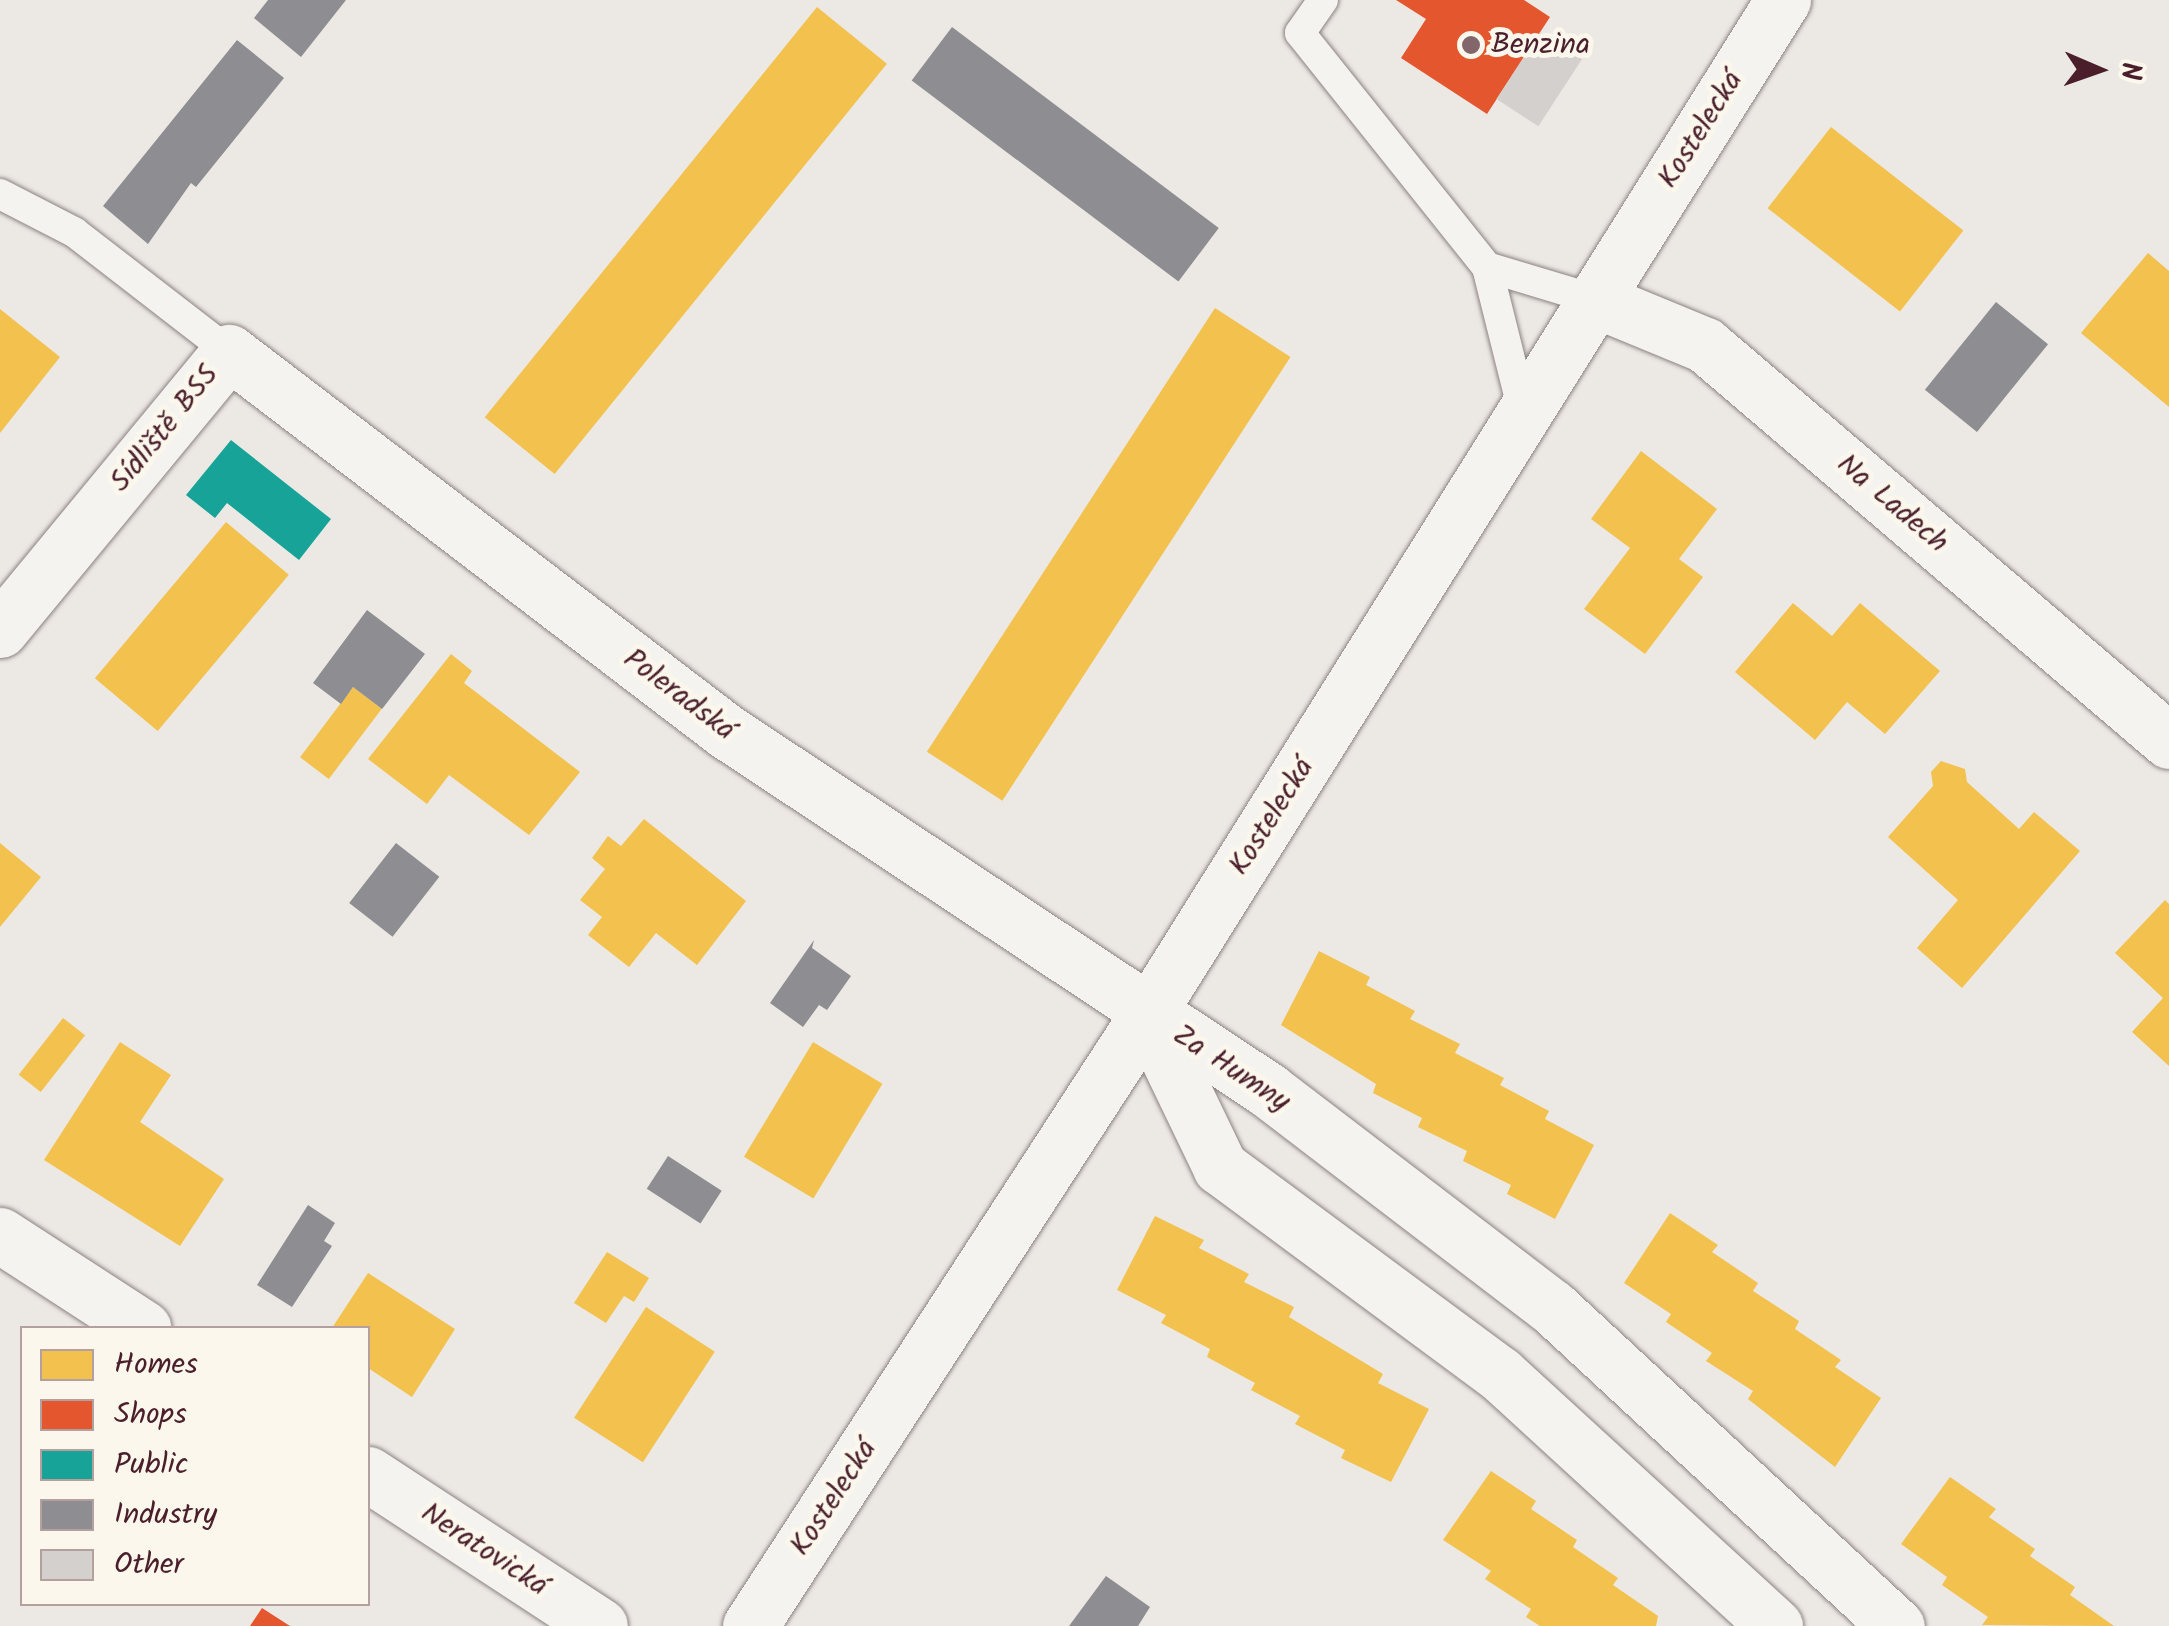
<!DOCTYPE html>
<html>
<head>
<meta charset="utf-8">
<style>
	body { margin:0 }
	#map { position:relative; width:2169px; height:1626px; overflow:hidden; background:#ece9e4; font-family:Kalam,sans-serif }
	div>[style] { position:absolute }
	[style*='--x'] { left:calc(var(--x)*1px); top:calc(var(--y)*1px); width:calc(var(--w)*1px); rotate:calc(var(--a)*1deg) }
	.homes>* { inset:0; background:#f2c14e; transform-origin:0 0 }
	.shops>* { inset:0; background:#e4572e }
	.public>* { inset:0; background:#17a398 }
	.industry>* { inset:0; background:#8d8d92; transform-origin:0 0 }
	.building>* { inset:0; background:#d4d0cd; transform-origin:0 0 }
	.roads { filter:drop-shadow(0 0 2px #8b8282) drop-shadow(0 0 2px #8b8282) }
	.service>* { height:30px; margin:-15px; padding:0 15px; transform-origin:15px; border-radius:15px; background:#f4f3ef }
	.minor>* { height:55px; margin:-27.5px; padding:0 27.5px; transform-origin:27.5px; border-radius:27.5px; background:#f4f3ef }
	.secondary>* { height:55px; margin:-27.5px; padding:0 27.5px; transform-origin:27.5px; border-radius:27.5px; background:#f4f3ef }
	.dots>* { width:28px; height:28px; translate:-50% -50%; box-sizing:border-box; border:5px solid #fbf7ec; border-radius:50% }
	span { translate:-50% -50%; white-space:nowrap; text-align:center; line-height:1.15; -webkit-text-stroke:10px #fbf7ec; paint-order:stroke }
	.poi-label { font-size:30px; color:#4a1f2b }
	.left { translate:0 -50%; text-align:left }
	.street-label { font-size:30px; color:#4a1f2b }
	.legend { position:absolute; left:20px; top:1326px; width:350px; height:280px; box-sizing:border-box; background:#fbf7ec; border:2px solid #b4a19f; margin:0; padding:12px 18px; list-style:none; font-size:30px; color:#4a1f2b }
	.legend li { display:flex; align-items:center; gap:20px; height:50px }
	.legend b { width:50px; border:2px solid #b4a19f }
	.north { position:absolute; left:2049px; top:20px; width:100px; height:100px; -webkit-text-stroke:8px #fbf7ec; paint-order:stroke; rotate:92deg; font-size:28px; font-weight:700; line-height:40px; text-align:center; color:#4a1f2b }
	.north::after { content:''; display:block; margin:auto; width:35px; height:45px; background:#4a1f2b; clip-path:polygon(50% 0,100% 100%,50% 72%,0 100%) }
</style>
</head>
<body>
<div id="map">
	<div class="homes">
		<div style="left:817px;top:7px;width:90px;height:528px;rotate:39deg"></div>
		<div style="left:1831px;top:127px;width:168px;height:103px;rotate:38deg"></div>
		<div style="clip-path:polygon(2148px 253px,2169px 271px,2169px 407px,2081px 333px)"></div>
		<div style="left:1215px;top:308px;width:90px;height:529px;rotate:33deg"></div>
		<div style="clip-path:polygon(0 309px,60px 357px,0 433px)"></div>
		<div style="clip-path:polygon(1641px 451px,1717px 509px,1679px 559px,1703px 577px,1645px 654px,1584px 609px,1630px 548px,1591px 519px)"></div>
		<div style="left:226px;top:522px;width:82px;height:204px;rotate:40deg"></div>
		<div style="clip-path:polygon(1793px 603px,1832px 636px,1860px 603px,1940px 671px,1885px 734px,1847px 702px,1815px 740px,1735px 672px)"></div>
		<div style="clip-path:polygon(451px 654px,472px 671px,464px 683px,580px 772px,529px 835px,449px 775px,427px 804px,368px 759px)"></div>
		<div style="left:353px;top:687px;width:36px;height:88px;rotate:37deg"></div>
		<div style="clip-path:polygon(1941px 761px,1965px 769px,1967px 782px,2019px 829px,2034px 812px,2080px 851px,1962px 988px,1917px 948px,1958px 900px,1888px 837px,1933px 786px,1931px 772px)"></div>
		<div style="clip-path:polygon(644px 819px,746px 901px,697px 965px,656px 933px,629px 967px,588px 935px,602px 917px,580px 900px,605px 869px,592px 858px,608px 836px,621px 846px)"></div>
		<div style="clip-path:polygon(0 843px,41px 877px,0 927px)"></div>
		<div style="clip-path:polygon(2165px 900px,2169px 904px,2169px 1066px,2132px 1032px,2163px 998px,2115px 953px)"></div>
		<div style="clip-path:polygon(1319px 951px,1370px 977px,1366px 985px,1415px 1011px,1410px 1019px,1460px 1044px,1455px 1053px,1504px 1078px,1500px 1085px,1549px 1111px,1545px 1119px,1594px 1145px,1555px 1219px,1507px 1194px,1511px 1185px,1463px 1161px,1467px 1151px,1418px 1127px,1422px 1118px,1373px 1093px,1376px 1084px,1281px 1025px)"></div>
		<div style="left:63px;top:1018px;width:28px;height:72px;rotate:38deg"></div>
		<div style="clip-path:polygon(120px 1042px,171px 1075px,140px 1122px,224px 1179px,180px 1246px,44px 1160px)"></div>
		<div style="left:813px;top:1042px;width:81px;height:134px;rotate:31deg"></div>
		<div style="clip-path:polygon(1670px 1213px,1718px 1245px,1712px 1252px,1758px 1283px,1753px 1291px,1799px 1321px,1795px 1329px,1841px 1360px,1835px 1367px,1881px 1398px,1835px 1467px,1748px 1399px,1753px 1391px,1706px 1361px,1712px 1353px,1666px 1322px,1671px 1314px,1624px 1283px)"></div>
		<div style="clip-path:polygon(1155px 1216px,1204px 1240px,1199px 1248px,1249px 1274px,1244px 1282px,1294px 1307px,1289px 1317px,1383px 1374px,1378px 1383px,1429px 1409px,1391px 1482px,1341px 1458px,1345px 1450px,1295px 1424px,1300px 1416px,1251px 1390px,1255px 1383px,1207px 1357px,1210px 1349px,1161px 1323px,1166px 1315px,1117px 1290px)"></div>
		<div style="clip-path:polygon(607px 1252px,649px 1278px,634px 1302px,624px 1296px,606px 1323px,574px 1303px)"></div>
		<div style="clip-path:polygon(368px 1273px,455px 1329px,412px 1397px,368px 1368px,368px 1328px,332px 1328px)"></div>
		<div style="left:646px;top:1307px;width:82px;height:132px;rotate:33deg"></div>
		<div style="clip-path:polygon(1491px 1471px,1536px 1501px,1531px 1509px,1577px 1540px,1573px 1547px,1618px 1578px,1613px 1585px,1658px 1616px,1656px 1626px,1540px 1626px,1526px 1617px,1531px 1609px,1485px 1579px,1491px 1571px,1443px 1540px)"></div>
		<div style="clip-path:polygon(1950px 1477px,1996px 1509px,1989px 1517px,2035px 1549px,2030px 1556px,2075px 1587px,2070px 1595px,2114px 1626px,1982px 1625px,1988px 1617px,1942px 1585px,1947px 1577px,1901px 1544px)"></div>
	</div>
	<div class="shops">
		<div style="clip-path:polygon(1396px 0,1524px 0,1550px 17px,1487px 114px,1401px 58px,1426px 19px)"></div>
		<div style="clip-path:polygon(262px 1608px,290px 1626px,250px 1626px)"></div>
	</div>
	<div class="public">
		<div style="clip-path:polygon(231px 440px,331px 519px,299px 560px,227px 503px,215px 518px,186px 495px)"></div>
	</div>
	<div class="industry">
		<div style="clip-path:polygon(268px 0,346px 0,301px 57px,254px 18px)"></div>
		<div style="left:952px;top:27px;width:334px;height:67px;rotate:37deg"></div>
		<div style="clip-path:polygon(237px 40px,284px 78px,196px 187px,191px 183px,148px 244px,103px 206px)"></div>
		<div style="left:1996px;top:302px;width:67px;height:113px;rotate:39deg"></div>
		<div style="clip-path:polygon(367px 610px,425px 654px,382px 709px,353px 687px,341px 704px,313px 683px)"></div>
		<div style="left:396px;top:843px;width:55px;height:76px;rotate:38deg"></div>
		<div style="clip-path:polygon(814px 940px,812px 948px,851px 976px,827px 1010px,819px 1005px,803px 1027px,770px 1003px)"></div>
		<div style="left:668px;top:1156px;width:64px;height:39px;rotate:33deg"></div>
		<div style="clip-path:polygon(308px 1205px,335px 1223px,324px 1241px,332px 1246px,292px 1307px,257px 1285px)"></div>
		<div style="clip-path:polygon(1106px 1576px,1150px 1607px,1138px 1626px,1069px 1626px)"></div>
	</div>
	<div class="building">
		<div style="left:1540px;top:32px;width:50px;height:80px;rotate:33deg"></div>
	</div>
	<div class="roads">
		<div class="service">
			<div style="--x:1323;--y:0;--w:40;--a:124.9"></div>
			<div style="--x:1300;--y:33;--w:300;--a:51.4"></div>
			<div style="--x:1487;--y:267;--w:153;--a:76"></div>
			<div style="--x:0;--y:194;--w:83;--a:27.2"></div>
			<div style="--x:74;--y:232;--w:196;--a:37.7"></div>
			<div style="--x:1487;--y:267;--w:114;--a:16.8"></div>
		</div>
		<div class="minor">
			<div style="--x:1596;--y:300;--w:118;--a:22.4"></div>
			<div style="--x:1705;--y:345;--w:610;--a:40.48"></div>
			<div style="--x:0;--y:630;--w:360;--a:-50.5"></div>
			<div style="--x:229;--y:352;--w:626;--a:37.35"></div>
			<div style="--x:727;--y:732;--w:649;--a:33.49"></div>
			<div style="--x:1268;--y:1090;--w:357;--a:37.4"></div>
			<div style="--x:1552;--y:1307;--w:470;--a:42.8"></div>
			<div style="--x:1147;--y:1015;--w:169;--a:64.3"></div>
			<div style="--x:1220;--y:1167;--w:348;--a:36.5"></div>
			<div style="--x:1500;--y:1374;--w:373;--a:42.5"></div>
			<div style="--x:0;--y:1235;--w:171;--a:33"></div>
			<div style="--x:368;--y:1474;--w:277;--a:33.2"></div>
		</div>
		<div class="secondary">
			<div style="--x:750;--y:1626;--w:729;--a:-56.99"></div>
			<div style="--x:1147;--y:1015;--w:1198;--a:-57.93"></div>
		</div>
	</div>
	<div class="dots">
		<div style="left:1471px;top:45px;background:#83666c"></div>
	</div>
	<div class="poi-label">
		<span class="left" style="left:1491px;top:45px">Benzina</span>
	</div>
	<div class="street-label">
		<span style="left:1701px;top:130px;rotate:-58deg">Kostelecká</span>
		<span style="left:165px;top:429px;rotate:-51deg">Sídliště BSS</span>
		<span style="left:1892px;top:504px;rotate:40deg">Na Ladech</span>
		<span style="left:679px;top:695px;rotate:37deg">Poleradská</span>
		<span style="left:1272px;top:817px;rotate:-58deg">Kostelecká</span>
		<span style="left:1231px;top:1069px;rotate:33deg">Za Humny</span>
		<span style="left:834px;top:1498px;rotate:-57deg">Kostelecká</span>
		<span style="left:484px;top:1550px;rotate:33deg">Neratovická</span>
	</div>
	<ul class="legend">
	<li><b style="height:28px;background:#f2c14e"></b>Homes</li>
	<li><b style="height:28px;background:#e4572e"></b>Shops</li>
	<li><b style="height:28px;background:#17a398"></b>Public</li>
	<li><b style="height:28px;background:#8d8d92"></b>Industry</li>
	<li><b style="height:28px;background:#d4d0cd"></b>Other</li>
	</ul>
	<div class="north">N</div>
</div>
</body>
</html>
